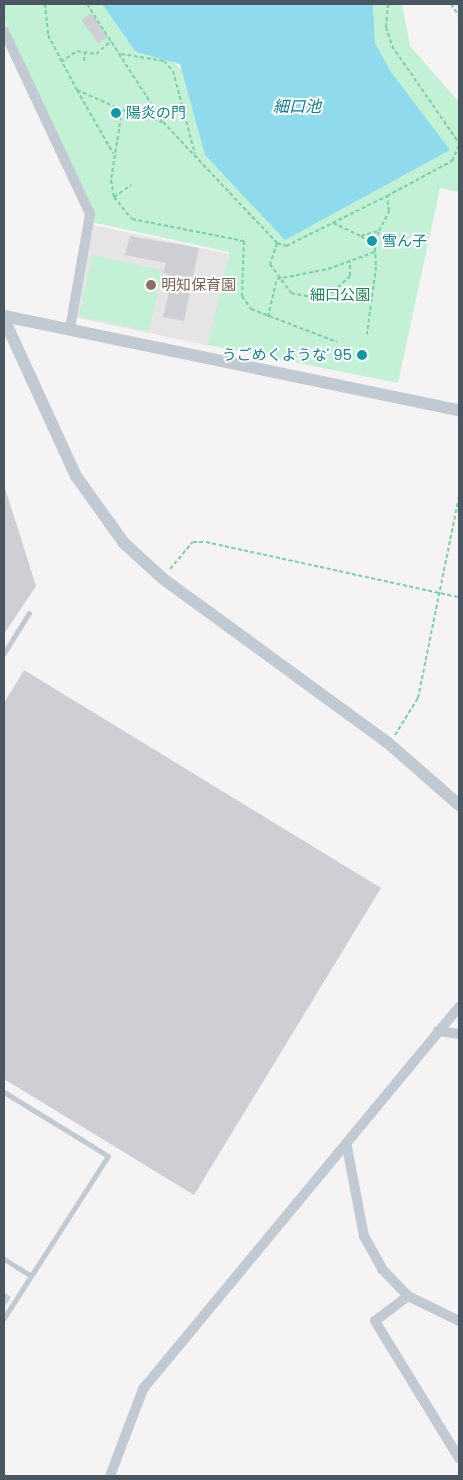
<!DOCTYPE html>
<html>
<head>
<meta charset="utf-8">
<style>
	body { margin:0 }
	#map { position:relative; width:463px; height:1480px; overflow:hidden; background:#f5f3f3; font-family:Poppins,"Noto Sans JP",sans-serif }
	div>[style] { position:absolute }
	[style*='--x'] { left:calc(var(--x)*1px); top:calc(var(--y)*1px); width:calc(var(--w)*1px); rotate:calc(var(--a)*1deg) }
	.education>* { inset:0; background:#e6e4e5; transform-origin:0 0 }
	.green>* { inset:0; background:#c3f1d5; transform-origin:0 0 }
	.water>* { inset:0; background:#90daee }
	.building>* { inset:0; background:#cdcfd5; transform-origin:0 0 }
	.path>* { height:2px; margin-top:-1px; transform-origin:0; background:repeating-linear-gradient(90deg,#7ad0a6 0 4px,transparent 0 6.5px) }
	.service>* { height:5px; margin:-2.5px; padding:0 2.5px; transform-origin:2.5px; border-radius:2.5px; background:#c1cad2 }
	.minor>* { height:10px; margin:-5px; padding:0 5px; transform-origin:5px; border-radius:5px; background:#c1cad2 }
	.tertiary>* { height:12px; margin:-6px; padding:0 6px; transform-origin:6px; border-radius:6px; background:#c1cad2 }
	.dots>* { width:14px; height:14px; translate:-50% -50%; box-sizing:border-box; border:2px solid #fff; border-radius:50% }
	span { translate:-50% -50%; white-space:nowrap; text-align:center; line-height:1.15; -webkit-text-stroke:4px #fff; paint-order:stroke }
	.culture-label { font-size:15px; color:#0d838f }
	.left { translate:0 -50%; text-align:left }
	.right { translate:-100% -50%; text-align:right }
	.education-label { font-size:15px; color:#785e54 }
	.park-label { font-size:15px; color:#17864f }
	.water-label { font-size:16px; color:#0c7c9b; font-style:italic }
	.frame { position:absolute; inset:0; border:5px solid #4a5661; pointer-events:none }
</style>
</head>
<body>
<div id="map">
	<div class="education">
		<div style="left:93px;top:225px;width:138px;height:94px;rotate:12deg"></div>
	</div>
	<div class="green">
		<div style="clip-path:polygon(4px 4px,102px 4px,136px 51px,170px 59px,186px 74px,391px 72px,375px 43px,373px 4px,402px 4px,410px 46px,459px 102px,459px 192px,440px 188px,398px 383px,208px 345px,229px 252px,92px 222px,94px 214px,4px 20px)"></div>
		<div style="left:92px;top:255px;width:72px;height:63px;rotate:12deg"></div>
	</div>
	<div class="water">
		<div style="clip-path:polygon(102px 4px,373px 4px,375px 43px,391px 72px,450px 150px,285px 240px,205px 155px,180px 64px,136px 52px)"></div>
	</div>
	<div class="building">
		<div style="left:91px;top:13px;width:29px;height:12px;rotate:54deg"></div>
		<div style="clip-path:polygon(130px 236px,199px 248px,184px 321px,163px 317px,173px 276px,163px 273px,166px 263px,125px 255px)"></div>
		<div style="clip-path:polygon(4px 485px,36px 586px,4px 634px)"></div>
		<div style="clip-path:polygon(24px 670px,381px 888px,194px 1195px,4px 1079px,4px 703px)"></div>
		<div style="clip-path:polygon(4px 1292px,11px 1297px,4px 1308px)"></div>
	</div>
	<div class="path">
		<div style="--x:45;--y:4;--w:31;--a:84"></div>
		<div style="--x:48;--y:35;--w:62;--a:62.2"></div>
		<div style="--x:77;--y:90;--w:49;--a:24"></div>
		<div style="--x:122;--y:110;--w:42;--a:16.7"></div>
		<div style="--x:87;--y:4;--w:140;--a:57.2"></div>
		<div style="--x:163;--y:122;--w:166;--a:46.7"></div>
		<div style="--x:277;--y:243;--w:9;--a:18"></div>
		<div style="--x:286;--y:246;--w:113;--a:-26.3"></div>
		<div style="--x:387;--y:196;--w:74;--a:-28.3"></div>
		<div style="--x:452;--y:161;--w:17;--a:-66"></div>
		<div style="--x:388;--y:4;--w:23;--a:95"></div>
		<div style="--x:386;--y:27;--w:20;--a:72"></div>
		<div style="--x:392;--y:46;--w:118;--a:55.4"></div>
		<div style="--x:451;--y:4;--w:14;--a:56"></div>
		<div style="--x:121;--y:54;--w:44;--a:9.2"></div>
		<div style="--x:164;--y:61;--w:13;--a:48"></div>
		<div style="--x:173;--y:71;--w:86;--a:75.2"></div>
		<div style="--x:84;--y:61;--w:9;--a:-84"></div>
		<div style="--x:61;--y:62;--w:19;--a:-35"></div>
		<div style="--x:77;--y:51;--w:19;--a:9"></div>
		<div style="--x:96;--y:54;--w:20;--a:-41"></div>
		<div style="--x:77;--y:90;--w:73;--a:60.3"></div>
		<div style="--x:122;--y:110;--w:71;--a:98.9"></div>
		<div style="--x:111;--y:180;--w:17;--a:80"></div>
		<div style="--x:114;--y:197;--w:28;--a:51"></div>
		<div style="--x:132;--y:219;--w:114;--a:11.1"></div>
		<div style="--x:244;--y:241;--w:55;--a:92.1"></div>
		<div style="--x:242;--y:296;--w:16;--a:55"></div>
		<div style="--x:251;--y:309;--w:92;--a:21"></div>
		<div style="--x:114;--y:197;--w:21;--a:-35"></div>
		<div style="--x:333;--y:223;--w:31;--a:25"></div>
		<div style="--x:361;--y:236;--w:19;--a:-16"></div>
		<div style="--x:379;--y:231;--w:22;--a:-63"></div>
		<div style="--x:389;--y:211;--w:15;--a:-98"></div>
		<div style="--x:361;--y:236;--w:18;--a:41"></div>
		<div style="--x:375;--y:248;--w:19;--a:87"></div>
		<div style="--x:376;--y:267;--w:68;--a:97.7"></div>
		<div style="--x:277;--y:243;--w:22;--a:108"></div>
		<div style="--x:270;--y:264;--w:36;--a:54"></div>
		<div style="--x:291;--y:293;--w:21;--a:11"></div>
		<div style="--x:312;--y:297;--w:22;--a:-13"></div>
		<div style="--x:333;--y:292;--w:23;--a:-43"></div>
		<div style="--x:350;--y:276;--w:14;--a:-90"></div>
		<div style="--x:375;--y:248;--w:17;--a:-77"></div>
		<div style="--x:336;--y:290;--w:9;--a:69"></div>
		<div style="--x:268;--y:317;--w:39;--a:-77"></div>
		<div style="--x:277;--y:279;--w:52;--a:-11.1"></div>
		<div style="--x:328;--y:269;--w:50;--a:-19.9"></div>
		<div style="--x:170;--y:569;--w:35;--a:-50"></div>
		<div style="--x:193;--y:542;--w:13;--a:0"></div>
		<div style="--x:206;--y:542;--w:259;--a:12.3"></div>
		<div style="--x:395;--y:735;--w:44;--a:-58.1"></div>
		<div style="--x:418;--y:698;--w:206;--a:-78.5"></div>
	</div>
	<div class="service">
		<div style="--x:4;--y:653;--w:47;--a:-58"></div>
		<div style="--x:4;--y:1092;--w:122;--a:31.6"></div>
		<div style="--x:108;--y:1156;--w:193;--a:122.7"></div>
		<div style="--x:4;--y:1259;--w:31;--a:32"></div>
	</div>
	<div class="minor">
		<div style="--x:4;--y:31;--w:202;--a:64.8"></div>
		<div style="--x:90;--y:214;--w:117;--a:99.9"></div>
		<div style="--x:438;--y:1031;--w:21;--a:8"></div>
		<div style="--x:347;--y:1147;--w:91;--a:79.2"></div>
		<div style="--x:364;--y:1236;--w:38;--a:61"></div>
		<div style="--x:382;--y:1269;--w:37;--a:46"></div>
		<div style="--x:408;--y:1296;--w:57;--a:26.1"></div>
		<div style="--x:408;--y:1296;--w:41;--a:142.9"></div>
		<div style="--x:375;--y:1321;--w:161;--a:58.5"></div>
		<div style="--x:110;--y:1476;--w:93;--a:-69.2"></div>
		<div style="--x:143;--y:1389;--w:496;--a:-50.4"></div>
	</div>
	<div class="tertiary">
		<div style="--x:4;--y:316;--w:465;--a:11.7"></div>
		<div style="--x:4;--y:319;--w:173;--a:65.4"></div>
		<div style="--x:76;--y:476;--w:82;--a:54.4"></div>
		<div style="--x:124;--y:543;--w:52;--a:42.6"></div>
		<div style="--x:162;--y:578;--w:278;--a:36.1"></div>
		<div style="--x:387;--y:742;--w:96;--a:41.2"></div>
	</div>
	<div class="dots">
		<div style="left:116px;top:113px;background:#0f9aa8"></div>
		<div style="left:372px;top:241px;background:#0f9aa8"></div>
		<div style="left:151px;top:285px;background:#8d6e63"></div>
		<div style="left:362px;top:355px;background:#0f9aa8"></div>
	</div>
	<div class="culture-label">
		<span class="left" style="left:126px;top:113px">陽炎の門</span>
		<span class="left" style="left:382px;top:241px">雪ん子</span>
		<span class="right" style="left:352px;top:355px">うごめくような' 95</span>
	</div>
	<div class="education-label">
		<span class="left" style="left:161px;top:285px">明知保育園</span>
	</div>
	<div class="park-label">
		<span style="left:340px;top:295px">細口公園</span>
	</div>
	<div class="water-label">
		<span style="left:297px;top:107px">細口池</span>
	</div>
	<div class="frame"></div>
</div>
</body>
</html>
